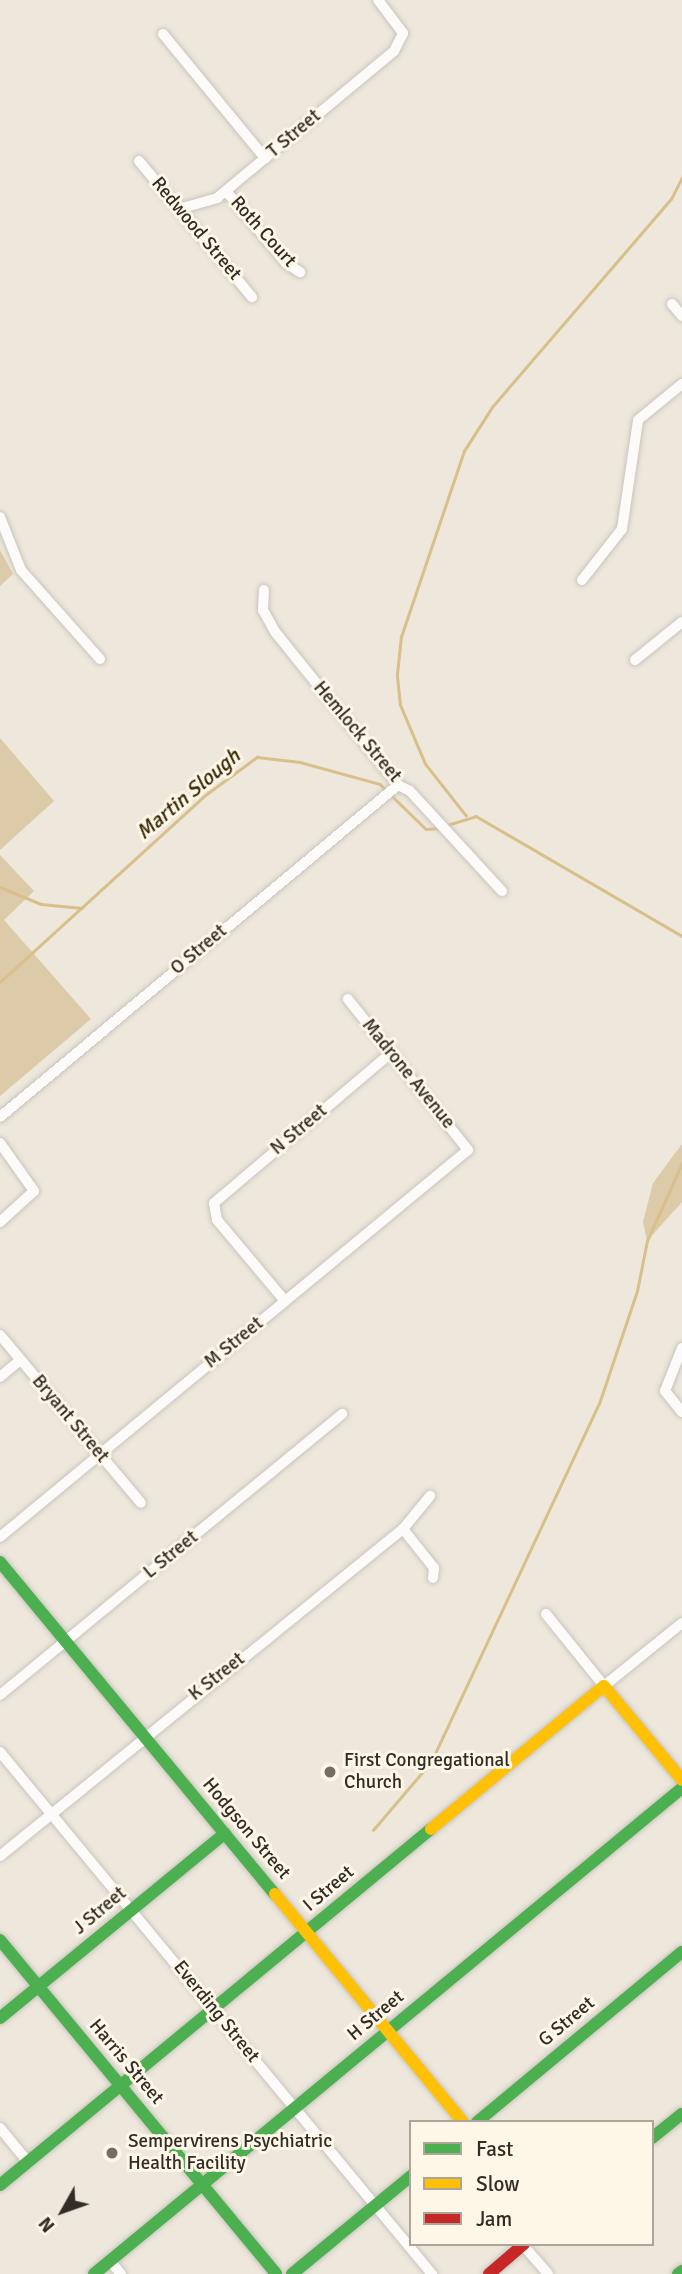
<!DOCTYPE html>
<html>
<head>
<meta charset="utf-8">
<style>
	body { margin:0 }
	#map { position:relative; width:682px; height:2274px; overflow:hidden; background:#ede7dc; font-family:Signika,sans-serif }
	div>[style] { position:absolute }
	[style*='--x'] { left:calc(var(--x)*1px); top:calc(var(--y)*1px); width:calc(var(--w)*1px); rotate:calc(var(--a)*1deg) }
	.green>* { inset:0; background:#dccaa8 }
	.stream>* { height:2.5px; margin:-1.25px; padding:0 1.25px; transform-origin:1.25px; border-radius:1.25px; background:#d9bf89 }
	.roads { filter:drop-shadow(0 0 2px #c9c5bc) drop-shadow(0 0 2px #c9c5bc) }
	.street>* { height:10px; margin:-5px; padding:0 5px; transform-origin:5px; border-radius:5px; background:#fcfbfa }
	.fast>* { height:12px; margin:-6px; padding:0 6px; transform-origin:6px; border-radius:6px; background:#4caf50 }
	.slow>* { height:12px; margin:-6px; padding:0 6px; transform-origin:6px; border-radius:6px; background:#ffc107 }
	.jam>* { height:12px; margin:-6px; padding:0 6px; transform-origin:6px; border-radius:6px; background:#c62828 }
	.dots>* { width:19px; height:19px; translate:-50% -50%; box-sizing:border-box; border:4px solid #fef6e7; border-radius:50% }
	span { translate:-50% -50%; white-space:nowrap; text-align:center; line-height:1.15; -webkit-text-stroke:6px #fef6e7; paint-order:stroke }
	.street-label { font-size:19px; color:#312d26 }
	.poi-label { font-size:19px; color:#312d26 }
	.left { translate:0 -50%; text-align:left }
	.water-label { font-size:21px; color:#352605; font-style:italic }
	.legend { position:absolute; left:409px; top:2120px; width:245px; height:126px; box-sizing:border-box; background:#fef6e7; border:2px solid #aca69a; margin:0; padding:9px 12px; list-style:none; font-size:21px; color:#312d26 }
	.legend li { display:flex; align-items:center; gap:14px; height:35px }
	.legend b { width:35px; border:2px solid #aca69a }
	.north { position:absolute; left:28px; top:2176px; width:70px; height:70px; -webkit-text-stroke:5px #fef6e7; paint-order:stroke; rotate:230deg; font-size:19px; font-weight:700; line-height:28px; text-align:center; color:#312d26 }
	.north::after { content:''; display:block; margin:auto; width:24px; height:32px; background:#312d26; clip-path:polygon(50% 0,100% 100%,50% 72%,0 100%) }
</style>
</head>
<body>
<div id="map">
	<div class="green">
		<div style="clip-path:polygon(0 550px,13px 574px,0 586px)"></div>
		<div style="clip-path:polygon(0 738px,54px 801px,0 850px)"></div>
		<div style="clip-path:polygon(0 855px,34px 891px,4px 920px,91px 1019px,0 1096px)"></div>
		<div style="clip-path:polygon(682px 1144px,682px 1202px,647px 1241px,643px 1222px,653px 1183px)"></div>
	</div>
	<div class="stream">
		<div style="--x:392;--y:796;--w:47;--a:44.1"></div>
		<div style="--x:426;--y:829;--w:15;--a:-4"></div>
		<div style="--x:466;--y:816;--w:66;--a:-128.3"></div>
		<div style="--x:425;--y:764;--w:64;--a:-113"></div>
		<div style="--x:400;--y:705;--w:31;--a:-96"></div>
		<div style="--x:397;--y:674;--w:37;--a:-84"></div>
		<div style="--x:401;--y:637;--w:196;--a:-71.3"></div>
		<div style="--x:464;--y:451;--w:52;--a:-57.5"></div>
		<div style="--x:492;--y:407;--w:274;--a:-49.3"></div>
		<div style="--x:671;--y:199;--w:25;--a:-63"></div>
		<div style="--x:447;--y:825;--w:30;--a:-17"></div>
		<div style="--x:476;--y:816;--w:238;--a:30.2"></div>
		<div style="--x:0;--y:887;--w:44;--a:22.5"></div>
		<div style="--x:41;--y:904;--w:41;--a:5.6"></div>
		<div style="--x:0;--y:982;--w:281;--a:-42.3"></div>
		<div style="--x:208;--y:793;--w:61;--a:-36.3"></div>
		<div style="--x:257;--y:757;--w:43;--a:6.6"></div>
		<div style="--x:300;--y:762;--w:83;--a:15.4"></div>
		<div style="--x:380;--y:784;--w:10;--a:45"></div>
		<div style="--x:373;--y:1830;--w:89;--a:-49.5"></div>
		<div style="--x:431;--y:1762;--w:395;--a:-64.9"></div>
		<div style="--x:599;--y:1404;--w:119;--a:-71.4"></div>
		<div style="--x:637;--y:1291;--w:51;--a:-78.7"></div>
		<div style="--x:647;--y:1241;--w:85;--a:-65.8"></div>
	</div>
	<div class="roads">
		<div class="street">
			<div style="--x:163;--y:34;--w:161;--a:50.6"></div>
			<div style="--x:139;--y:161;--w:177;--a:50.3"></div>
			<div style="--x:226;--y:191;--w:94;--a:50.2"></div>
			<div style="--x:286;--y:263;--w:17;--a:33"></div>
			<div style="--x:179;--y:209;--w:40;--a:-16"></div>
			<div style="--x:217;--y:198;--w:230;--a:-39.7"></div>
			<div style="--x:394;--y:51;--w:20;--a:-63"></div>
			<div style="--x:403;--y:33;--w:41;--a:-127.1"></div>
			<div style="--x:672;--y:304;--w:16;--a:50"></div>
			<div style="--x:0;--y:517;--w:57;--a:68.4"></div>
			<div style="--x:21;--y:570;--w:119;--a:48.4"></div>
			<div style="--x:582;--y:580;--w:65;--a:-51.9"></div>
			<div style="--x:622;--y:529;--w:110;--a:-81.6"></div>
			<div style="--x:638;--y:420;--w:57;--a:-39.3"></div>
			<div style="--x:264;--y:590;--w:20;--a:93"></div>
			<div style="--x:263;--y:610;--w:26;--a:61"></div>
			<div style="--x:276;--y:633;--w:195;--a:51.2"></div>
			<div style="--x:398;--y:785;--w:13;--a:27"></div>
			<div style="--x:410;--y:791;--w:136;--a:47.4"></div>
			<div style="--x:635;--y:660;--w:60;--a:-39"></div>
			<div style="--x:0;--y:1117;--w:518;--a:-39.83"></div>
			<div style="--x:0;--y:1143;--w:59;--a:54.7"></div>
			<div style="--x:34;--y:1191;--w:46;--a:137.6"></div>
			<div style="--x:285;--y:1301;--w:106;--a:-130"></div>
			<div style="--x:217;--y:1220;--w:17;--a:-100"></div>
			<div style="--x:214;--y:1203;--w:233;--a:-40.3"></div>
			<div style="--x:0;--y:1335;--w:219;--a:50"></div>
			<div style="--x:682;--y:1348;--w:46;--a:111.6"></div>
			<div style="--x:665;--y:1391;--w:27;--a:51"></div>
			<div style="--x:0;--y:1377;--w:26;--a:-40"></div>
			<div style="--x:403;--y:1529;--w:50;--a:51.5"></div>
			<div style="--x:434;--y:1568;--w:10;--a:96"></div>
			<div style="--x:0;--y:1537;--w:607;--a:-39.59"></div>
			<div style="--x:468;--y:1150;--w:193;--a:-128.5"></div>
			<div style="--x:546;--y:1614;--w:92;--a:51.1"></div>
			<div style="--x:604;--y:1686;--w:100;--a:-38.9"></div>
			<div style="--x:0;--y:1695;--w:443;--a:-39.4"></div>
			<div style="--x:0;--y:1752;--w:678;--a:50.39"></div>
			<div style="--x:0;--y:1856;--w:519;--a:-39.06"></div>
			<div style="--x:403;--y:1529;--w:43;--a:-50.7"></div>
			<div style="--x:0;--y:2128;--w:44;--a:50.5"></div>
			<div style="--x:523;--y:2245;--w:38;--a:49"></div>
			<div style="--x:110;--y:2261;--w:17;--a:50"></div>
		</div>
		<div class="fast">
			<div style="--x:0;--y:1562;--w:431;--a:50.4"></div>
			<div style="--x:0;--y:1940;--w:433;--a:50.4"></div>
			<div style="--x:0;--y:2018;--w:291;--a:-39.4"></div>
			<div style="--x:477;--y:2122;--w:266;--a:-39.7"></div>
			<div style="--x:652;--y:2138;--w:38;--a:-39"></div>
			<div style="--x:0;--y:2185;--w:559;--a:-39.56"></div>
			<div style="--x:94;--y:2274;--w:763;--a:-39.57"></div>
			<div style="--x:292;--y:2274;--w:154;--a:-39.5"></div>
			<div style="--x:678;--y:2274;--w:5;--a:-37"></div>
		</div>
		<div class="slow">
			<div style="--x:431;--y:1829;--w:224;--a:-39.6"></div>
			<div style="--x:604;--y:1686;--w:122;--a:50.3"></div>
			<div style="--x:275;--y:1894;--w:296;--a:50.5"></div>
		</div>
		<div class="jam">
			<div style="--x:489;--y:2274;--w:46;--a:-40.6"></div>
		</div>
	</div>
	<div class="dots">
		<div style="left:330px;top:1772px;background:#736e66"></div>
		<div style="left:112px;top:2153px;background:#736e66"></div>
	</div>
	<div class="street-label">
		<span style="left:294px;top:134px;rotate:-40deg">T Street</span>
		<span style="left:196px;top:229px;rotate:50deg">Redwood Street</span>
		<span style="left:263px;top:232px;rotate:48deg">Roth Court</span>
		<span style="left:357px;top:732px;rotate:50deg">Hemlock Street</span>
		<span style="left:199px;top:950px;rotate:-40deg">O Street</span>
		<span style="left:408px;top:1074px;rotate:51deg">Madrone Avenue</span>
		<span style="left:299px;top:1130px;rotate:-40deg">N Street</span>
		<span style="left:234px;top:1343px;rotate:-39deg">M Street</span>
		<span style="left:70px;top:1419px;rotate:50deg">Bryant Street</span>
		<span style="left:171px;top:1555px;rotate:-39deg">L Street</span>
		<span style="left:217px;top:1677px;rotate:-38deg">K Street</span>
		<span style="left:246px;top:1829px;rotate:50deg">Hodgson Street</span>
		<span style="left:329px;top:1889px;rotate:-40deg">I Street</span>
		<span style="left:100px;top:1911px;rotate:-40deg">J Street</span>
		<span style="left:216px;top:2012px;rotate:51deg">Everding Street</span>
		<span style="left:376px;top:2016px;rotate:-40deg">H Street</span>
		<span style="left:567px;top:2022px;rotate:-40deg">G Street</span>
		<span style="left:126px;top:2062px;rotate:50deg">Harris Street</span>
	</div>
	<div class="poi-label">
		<span class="left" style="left:344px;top:1772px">First Congregational<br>Church</span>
		<span class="left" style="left:128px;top:2153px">Sempervirens Psychiatric<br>Health Facility</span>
	</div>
	<div class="water-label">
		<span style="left:188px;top:794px;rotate:-40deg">Martin Slough</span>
	</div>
	<ul class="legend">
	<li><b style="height:9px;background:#4caf50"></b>Fast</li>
	<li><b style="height:9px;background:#ffc107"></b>Slow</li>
	<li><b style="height:9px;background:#c62828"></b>Jam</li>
	</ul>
	<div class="north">N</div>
</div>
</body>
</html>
